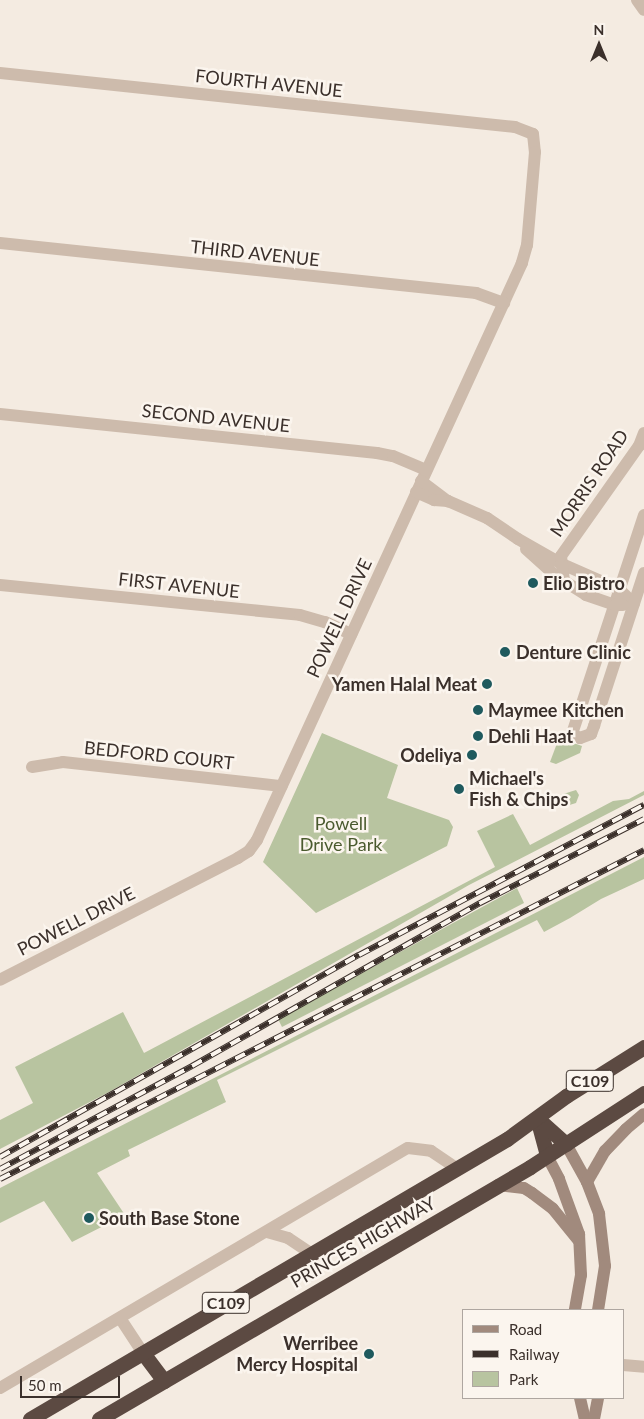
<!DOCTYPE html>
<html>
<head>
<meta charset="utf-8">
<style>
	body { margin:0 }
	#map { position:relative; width:644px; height:1419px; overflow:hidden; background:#f4ebe1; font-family:Lato,sans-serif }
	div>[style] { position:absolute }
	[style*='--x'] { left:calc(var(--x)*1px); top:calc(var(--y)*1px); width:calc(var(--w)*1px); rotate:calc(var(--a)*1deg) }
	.green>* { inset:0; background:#b8c4a0 }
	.street>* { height:12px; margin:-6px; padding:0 6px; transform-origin:6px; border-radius:6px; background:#cdbbac }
	.secondary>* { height:12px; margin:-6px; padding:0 6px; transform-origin:6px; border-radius:6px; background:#a18a7d }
	.highway>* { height:15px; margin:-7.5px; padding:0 7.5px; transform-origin:7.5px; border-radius:7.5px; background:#5c4a42 }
	.rail>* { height:5.5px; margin-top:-2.75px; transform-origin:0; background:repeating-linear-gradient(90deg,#fbf5ee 0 11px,#3b302b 0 22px); box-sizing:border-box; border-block:1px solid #3b302b }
	.dots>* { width:14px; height:14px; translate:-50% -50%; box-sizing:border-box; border:2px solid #fbf5ee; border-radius:50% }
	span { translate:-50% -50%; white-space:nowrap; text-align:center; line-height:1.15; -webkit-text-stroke:5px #fbf5ee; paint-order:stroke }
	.shield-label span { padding:1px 4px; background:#fbf5ee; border:1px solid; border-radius:4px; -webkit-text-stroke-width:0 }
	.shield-label { font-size:16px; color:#3b302b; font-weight:700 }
	.street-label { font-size:18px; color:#3b302b }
	.poi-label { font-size:18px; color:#3b302b; font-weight:700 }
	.left { translate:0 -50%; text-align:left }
	.right { translate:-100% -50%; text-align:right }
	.park-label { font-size:18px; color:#4a5a2e }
	.legend { position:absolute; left:462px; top:1309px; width:162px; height:90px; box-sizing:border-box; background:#fbf5ee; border:1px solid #aea6a0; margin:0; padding:6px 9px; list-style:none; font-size:15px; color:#3b302b }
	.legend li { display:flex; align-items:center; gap:10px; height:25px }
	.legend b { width:25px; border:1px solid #aea6a0 }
	.north { position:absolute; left:574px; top:20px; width:50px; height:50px; -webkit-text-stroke:4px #fbf5ee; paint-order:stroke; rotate:0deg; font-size:14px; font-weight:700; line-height:20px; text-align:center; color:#3b302b }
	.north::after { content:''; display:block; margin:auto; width:18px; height:22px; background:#3b302b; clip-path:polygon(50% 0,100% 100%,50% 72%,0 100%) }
	.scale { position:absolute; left:20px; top:1376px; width:100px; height:22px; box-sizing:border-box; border:2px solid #3b302b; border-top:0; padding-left:6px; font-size:15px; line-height:18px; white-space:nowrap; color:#3b302b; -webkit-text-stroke:4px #fbf5ee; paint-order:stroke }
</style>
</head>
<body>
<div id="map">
	<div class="green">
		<div style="clip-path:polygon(322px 733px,398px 765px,387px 798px,449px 820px,453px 827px,447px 846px,316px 913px,263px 862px)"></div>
		<div style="clip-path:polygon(559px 738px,582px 746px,580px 753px,556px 764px,550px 762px)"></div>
		<div style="clip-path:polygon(576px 790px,579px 795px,576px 803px,563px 807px,554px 805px,557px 796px)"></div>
		<div style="clip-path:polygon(644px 791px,644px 795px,469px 885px,109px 1092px,0 1149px,0 1120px,33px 1103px,15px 1067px,123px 1012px,144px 1053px,495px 867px,477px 831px,513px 814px,530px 845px,613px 801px,629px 799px)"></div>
		<div style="clip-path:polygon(644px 857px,644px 879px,601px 899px,570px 918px,544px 932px,537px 920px,217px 1080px,226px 1102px,128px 1150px,130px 1156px,97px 1173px,125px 1215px,72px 1242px,44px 1201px,0 1223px,0 1188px)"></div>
		<div style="clip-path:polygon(517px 888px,524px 903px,282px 1027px,278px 1019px)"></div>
	</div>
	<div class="street">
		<div style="--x:637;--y:0;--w:12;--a:55"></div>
		<div style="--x:0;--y:73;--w:518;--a:5.99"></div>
		<div style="--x:515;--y:127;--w:19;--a:21"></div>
		<div style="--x:533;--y:134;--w:18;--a:84"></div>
		<div style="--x:535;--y:152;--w:93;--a:94.9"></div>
		<div style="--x:527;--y:245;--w:19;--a:106"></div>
		<div style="--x:522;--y:263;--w:635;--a:114.67"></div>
		<div style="--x:257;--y:840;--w:14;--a:126"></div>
		<div style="--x:249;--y:851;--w:13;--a:148"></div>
		<div style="--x:238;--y:858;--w:267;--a:152.9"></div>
		<div style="--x:0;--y:243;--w:479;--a:6"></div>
		<div style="--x:476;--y:293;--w:30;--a:20"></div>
		<div style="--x:0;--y:414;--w:379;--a:5.9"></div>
		<div style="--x:377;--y:453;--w:16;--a:11"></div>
		<div style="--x:393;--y:456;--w:36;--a:23"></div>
		<div style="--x:421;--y:481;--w:34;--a:37"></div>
		<div style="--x:416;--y:492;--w:20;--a:24"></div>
		<div style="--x:434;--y:500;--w:14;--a:4"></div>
		<div style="--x:448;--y:501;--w:43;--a:23.6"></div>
		<div style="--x:487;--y:518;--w:37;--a:34"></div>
		<div style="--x:518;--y:539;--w:51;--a:29.6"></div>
		<div style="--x:562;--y:564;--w:62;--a:23.7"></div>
		<div style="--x:619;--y:589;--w:21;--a:45"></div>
		<div style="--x:644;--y:515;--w:231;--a:108.2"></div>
		<div style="--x:572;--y:734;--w:9;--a:27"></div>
		<div style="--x:580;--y:738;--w:12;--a:-20"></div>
		<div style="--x:591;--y:734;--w:9;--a:-69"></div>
		<div style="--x:594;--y:726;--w:161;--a:-71.9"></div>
		<div style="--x:526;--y:549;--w:40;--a:42"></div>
		<div style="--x:556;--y:576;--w:36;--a:32"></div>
		<div style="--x:586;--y:595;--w:31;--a:19"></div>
		<div style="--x:615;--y:605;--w:8;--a:0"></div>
		<div style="--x:564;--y:581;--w:25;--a:-97"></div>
		<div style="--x:561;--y:556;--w:135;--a:-54.7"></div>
		<div style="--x:639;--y:446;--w:14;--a:-69"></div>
		<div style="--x:0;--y:585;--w:301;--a:5.7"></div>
		<div style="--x:300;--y:615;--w:26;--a:16"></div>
		<div style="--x:325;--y:622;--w:29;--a:25"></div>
		<div style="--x:32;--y:767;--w:31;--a:-9"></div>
		<div style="--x:63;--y:762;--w:220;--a:6.3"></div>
		<div style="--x:267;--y:1232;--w:22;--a:16"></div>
		<div style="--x:288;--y:1238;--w:27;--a:34"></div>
		<div style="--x:120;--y:1318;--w:42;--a:56.7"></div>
		<div style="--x:623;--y:1365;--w:21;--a:5"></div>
		<div style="--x:0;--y:1388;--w:473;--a:-30.5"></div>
		<div style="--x:408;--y:1148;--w:23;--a:7"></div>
		<div style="--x:431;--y:1151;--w:32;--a:34"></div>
	</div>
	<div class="secondary">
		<div style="--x:566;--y:1144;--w:43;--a:61.1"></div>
		<div style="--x:587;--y:1182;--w:34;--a:69"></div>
		<div style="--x:599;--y:1214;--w:52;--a:83.4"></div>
		<div style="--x:605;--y:1266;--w:45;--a:99"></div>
		<div style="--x:547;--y:1156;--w:26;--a:62"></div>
		<div style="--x:559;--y:1179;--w:59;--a:70"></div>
		<div style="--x:579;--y:1234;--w:41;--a:87.2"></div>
		<div style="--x:581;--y:1275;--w:36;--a:100"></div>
		<div style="--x:587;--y:1182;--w:36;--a:-60"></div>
		<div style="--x:605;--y:1151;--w:30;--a:-46"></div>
		<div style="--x:626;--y:1129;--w:23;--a:-40"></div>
		<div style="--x:498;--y:1185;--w:26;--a:7"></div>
		<div style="--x:524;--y:1188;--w:9;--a:32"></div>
		<div style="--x:532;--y:1193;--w:26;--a:37"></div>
		<div style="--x:553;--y:1209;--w:40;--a:51"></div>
		<div style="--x:580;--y:1398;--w:22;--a:77"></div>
		<div style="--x:594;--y:1419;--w:21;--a:-79"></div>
	</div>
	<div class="highway">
		<div style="--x:537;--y:1118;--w:39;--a:75"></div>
		<div style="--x:537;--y:1118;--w:39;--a:42"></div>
		<div style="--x:143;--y:1353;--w:35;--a:53"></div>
		<div style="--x:30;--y:1419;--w:553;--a:-30.41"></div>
		<div style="--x:507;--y:1139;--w:73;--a:-36.1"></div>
		<div style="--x:566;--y:1096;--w:92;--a:-32.1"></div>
		<div style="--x:99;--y:1419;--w:499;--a:-30.3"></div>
		<div style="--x:530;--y:1167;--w:136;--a:-33"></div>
	</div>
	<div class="rail">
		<div style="--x:0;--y:1157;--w:412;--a:-29.4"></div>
		<div style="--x:359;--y:955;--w:322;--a:-27.8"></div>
		<div style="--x:0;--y:1169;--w:218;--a:-28.2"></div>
		<div style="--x:192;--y:1066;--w:331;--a:-29.5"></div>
		<div style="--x:480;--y:903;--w:184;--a:-27.1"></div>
		<div style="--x:0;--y:1179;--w:723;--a:-27.06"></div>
	</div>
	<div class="dots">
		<div style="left:533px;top:583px;background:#1f5a5e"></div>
		<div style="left:505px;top:652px;background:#1f5a5e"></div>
		<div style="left:487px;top:684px;background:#1f5a5e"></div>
		<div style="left:478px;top:710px;background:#1f5a5e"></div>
		<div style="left:478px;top:736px;background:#1f5a5e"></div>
		<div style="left:472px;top:755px;background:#1f5a5e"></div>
		<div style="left:459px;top:789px;background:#1f5a5e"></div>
		<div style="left:89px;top:1218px;background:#1f5a5e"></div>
		<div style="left:369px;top:1354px;background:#1f5a5e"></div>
	</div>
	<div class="shield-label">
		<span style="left:590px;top:1081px">C109</span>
		<span style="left:226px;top:1303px">C109</span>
	</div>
	<div class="street-label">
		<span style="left:269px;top:83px;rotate:6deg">FOURTH AVENUE</span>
		<span style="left:255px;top:253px;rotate:6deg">THIRD AVENUE</span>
		<span style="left:216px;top:418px;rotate:6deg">SECOND AVENUE</span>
		<span style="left:589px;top:483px;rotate:-56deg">MORRIS ROAD</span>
		<span style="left:179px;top:585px;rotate:6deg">FIRST AVENUE</span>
		<span style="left:339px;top:618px;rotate:-65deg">POWELL DRIVE</span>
		<span style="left:159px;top:755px;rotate:6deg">BEDFORD COURT</span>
		<span style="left:76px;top:921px;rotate:-27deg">POWELL DRIVE</span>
		<span style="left:363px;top:1242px;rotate:-30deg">PRINCES HIGHWAY</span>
	</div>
	<div class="poi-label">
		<span class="left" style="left:543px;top:583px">Elio Bistro</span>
		<span class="left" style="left:516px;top:652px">Denture Clinic</span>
		<span class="right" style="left:477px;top:684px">Yamen Halal Meat</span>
		<span class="left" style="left:488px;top:710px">Maymee Kitchen</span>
		<span class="left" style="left:488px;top:736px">Dehli Haat</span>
		<span class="right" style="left:462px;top:755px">Odeliya</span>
		<span class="left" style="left:469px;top:789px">Michael's<br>Fish &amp; Chips</span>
		<span class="left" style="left:99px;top:1218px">South Base Stone</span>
		<span class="right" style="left:358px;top:1354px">Werribee<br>Mercy Hospital</span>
	</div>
	<div class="park-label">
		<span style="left:341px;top:834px">Powell<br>Drive Park</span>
	</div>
	<ul class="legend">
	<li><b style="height:6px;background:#a18a7d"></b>Road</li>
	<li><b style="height:6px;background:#3b302b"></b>Railway</li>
	<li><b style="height:14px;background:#b8c4a0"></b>Park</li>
	</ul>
	<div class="north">N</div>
	<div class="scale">50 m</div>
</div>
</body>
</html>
